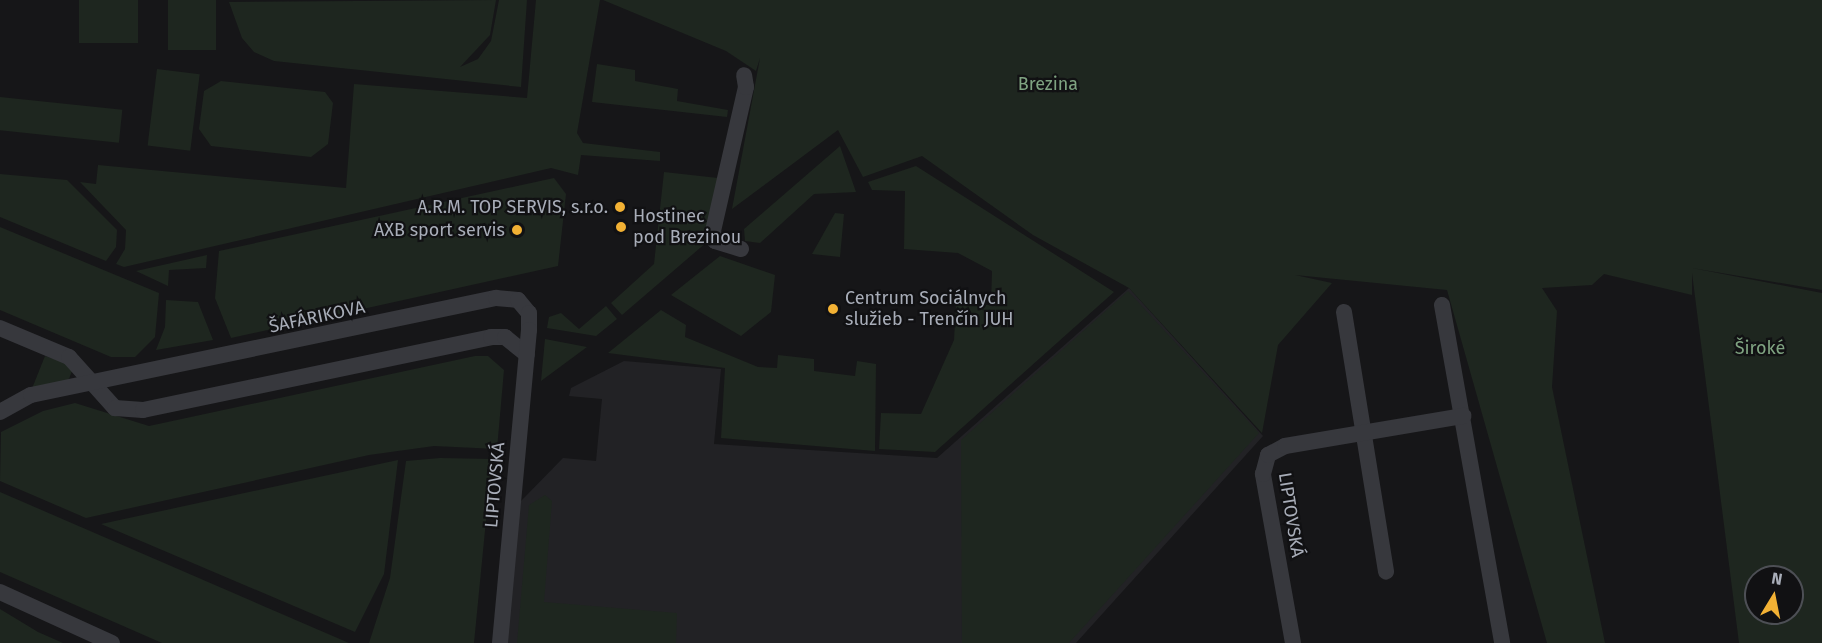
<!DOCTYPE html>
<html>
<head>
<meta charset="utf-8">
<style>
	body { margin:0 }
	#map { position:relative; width:1822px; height:643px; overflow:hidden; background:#161618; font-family:"Fira Sans",sans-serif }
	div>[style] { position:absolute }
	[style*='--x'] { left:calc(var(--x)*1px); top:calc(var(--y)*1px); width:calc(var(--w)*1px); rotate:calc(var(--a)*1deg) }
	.built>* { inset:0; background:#222225 }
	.green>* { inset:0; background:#1e261f; transform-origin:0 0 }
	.minor>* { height:16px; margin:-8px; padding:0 8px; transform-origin:8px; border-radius:8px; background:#37383d }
	.dots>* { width:16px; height:16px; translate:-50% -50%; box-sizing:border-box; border:3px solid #111113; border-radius:50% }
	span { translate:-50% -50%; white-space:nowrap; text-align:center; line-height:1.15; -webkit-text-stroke:4.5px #111113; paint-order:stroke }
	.park-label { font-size:18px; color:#7fa381 }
	.poi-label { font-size:18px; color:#a8adb8 }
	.right { translate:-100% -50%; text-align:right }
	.left { translate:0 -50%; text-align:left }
	.street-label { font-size:18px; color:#a8adb8 }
	.north { position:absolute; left:1744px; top:565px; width:60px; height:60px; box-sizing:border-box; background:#111113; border:2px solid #4d4f55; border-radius:50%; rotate:10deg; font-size:16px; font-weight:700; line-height:24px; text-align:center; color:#a8adb8 }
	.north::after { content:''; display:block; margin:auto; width:21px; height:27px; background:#f2b134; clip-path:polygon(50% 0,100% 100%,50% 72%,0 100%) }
</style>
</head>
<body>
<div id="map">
	<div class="built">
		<div style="clip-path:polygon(1129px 288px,1263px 436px,1076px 643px,507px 643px,520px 502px,563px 458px,596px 461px,602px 399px,569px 396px,571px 388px,624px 361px,721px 369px,714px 444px,937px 458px)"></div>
	</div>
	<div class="green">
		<div style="left:79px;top:0;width:59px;height:43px"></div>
		<div style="left:168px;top:0;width:48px;height:50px"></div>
		<div style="clip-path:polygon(496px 0,490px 35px,460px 67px,478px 59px,491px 41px,499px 0,527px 0,521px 87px,274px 61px,254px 52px,242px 38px,229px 2px)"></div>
		<div style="clip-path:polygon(536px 0,600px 0,577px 133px,583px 143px,660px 152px,660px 161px,581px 155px,578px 175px,551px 168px,124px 267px,116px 264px,125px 249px,126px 230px,80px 182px,96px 184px,98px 165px,346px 188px,354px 84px,527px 98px)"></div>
		<div style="clip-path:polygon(evenodd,603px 0,1822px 0,1822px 290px,1692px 268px,1822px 293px,1822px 643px,1739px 643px,1692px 273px,1692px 295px,1604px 274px,1592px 285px,1542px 288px,1557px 311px,1552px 387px,1605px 643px,1547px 643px,1447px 290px,1295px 275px,1332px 283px,1278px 345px,1262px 433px,1129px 288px,1033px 235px,922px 156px,863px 177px,838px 130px,732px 209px,760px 58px,756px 71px,726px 51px,603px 0,1756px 577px,1792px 577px,1792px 613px,1756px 613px,1756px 577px)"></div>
		<div style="clip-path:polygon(597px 64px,635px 70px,635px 81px,678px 89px,677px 101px,728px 110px,727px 117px,592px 102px)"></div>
		<div style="left:157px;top:69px;width:43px;height:77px;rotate:7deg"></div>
		<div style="clip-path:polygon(221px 81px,325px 92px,333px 103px,328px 144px,311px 157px,211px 146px,199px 129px,204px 91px)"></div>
		<div style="left:0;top:97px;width:123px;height:33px;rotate:6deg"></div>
		<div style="clip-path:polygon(840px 146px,856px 192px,814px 194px,760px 243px,745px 241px,744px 229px)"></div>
		<div style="clip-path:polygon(916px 166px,1114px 292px,935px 452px,879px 449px,881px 413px,921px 414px,954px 340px,956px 304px,991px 305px,992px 271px,958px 253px,904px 249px,905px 191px,872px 190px,868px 182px)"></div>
		<div style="clip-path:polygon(664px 172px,718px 178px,707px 242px,622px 315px,611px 303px,654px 264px)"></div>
		<div style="clip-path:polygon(0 174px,67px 180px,117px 230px,116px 247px,106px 261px,0 217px)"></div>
		<div style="clip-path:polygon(554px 178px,566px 194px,558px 266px,231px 338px,215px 298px,219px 251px)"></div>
		<div style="clip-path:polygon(835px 213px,844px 214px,840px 257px,812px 254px)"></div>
		<div style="clip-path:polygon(0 227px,159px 293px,155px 337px,135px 357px,111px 357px,0 310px)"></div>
		<div style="clip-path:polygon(207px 255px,206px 268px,169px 270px,168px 286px,136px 271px)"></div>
		<div style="clip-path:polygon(720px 256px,775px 275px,771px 312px,741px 336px,671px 295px)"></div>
		<div style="clip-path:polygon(1128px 291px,1259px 433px,1069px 643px,962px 643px,961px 440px)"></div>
		<div style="clip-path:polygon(166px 300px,198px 302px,213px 340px,156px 350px,165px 327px)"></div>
		<div style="clip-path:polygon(606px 306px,617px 319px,596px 336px,547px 328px,549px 317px,561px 313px,579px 329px)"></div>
		<div style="clip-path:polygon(661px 310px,686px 325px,685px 337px,758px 367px,777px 368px,778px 355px,814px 359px,814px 371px,855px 376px,857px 361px,876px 364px,875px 451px,721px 438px,725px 368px,608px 353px)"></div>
		<div style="clip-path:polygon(545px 339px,587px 347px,541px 381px)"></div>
		<div style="clip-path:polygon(45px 356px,67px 363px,72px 371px,67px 384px,31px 391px)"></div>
		<div style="clip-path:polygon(475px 356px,488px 356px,504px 370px,497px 449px,434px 446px,369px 455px,86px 518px,0 481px,1px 432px,43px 411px,75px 403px,149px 426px)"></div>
		<div style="clip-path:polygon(440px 458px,492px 459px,474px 643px,369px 643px,390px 578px,406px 461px)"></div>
		<div style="clip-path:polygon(398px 460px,384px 574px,355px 632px,101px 524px)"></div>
		<div style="clip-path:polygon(0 492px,349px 643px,162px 643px,0 572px)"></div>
		<div style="clip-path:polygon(545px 495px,552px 501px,544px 602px,677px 613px,676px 643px,517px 643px,529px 505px)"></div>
		<div style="clip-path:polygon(0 609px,38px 632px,63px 643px,0 643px)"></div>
	</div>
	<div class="minor">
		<div style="--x:741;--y:249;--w:27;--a:-163"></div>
		<div style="--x:715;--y:241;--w:10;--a:-101"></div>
		<div style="--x:713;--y:231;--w:148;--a:-77.1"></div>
		<div style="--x:746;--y:87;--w:12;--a:-99"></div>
		<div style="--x:1442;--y:305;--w:343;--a:79.9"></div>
		<div style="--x:1344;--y:312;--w:263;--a:80.8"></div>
		<div style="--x:0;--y:328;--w:75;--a:22.8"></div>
		<div style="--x:69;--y:357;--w:69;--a:48"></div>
		<div style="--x:115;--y:408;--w:28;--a:4"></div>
		<div style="--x:143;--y:410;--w:356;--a:-11.8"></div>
		<div style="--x:491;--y:337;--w:14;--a:0"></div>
		<div style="--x:505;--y:337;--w:28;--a:39"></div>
		<div style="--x:0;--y:412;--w:35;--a:-29"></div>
		<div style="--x:31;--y:395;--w:475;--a:-11.8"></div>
		<div style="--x:496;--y:298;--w:22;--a:5"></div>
		<div style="--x:518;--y:300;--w:17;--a:50"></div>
		<div style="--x:529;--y:313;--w:17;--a:90"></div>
		<div style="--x:529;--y:330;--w:314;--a:95.3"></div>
		<div style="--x:0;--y:592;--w:123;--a:24.5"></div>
		<div style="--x:1293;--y:643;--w:172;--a:-100.1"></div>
		<div style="--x:1263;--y:474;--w:20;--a:-75"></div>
		<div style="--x:1268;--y:455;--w:19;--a:-28"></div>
		<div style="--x:1285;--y:446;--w:181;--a:-9.6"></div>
	</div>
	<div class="dots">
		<div style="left:620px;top:207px;background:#f2b134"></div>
		<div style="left:621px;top:227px;background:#f2b134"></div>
		<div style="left:517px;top:230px;background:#f2b134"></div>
		<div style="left:833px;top:309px;background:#f2b134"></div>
	</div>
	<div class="park-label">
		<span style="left:1048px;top:84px">Brezina</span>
		<span style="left:1760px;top:348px">Široké</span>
	</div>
	<div class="poi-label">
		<span class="right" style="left:608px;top:207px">A.R.M. TOP SERVIS, s.r.o.</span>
		<span class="left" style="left:633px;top:227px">Hostinec<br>pod Brezinou</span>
		<span class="right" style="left:505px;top:230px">AXB sport servis</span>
		<span class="left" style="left:845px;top:309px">Centrum Sociálnych<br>služieb - Trenčín JUH</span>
	</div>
	<div class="street-label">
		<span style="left:317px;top:317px;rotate:-12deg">ŠAFÁRIKOVA</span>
		<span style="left:495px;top:485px;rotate:-85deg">LIPTOVSKÁ</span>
		<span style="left:1291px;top:515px;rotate:81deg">LIPTOVSKÁ</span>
	</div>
	<div class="north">N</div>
</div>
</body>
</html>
